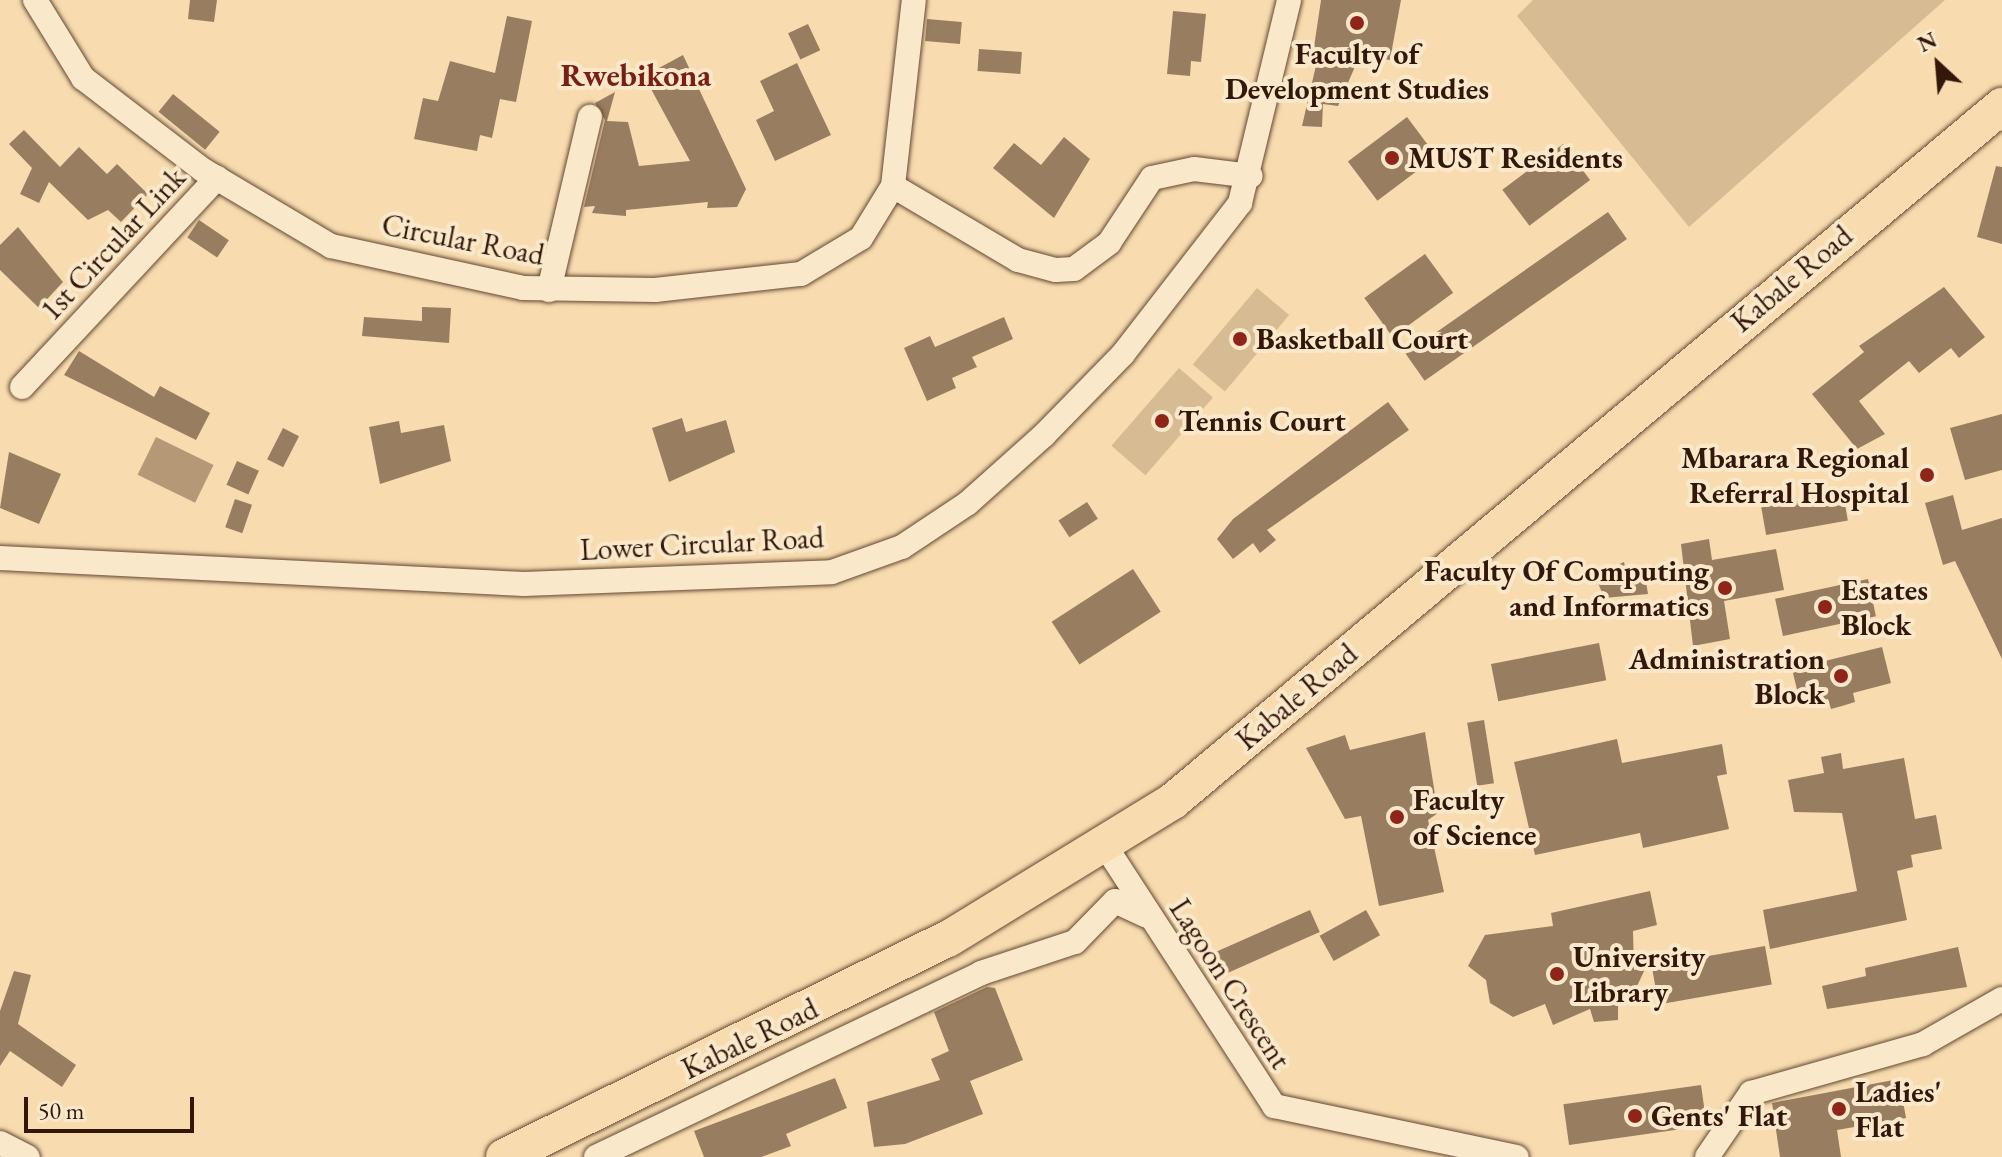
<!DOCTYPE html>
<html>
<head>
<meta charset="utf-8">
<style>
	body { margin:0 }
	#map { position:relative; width:2002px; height:1157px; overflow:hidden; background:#f8dcaf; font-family:"EB Garamond",serif }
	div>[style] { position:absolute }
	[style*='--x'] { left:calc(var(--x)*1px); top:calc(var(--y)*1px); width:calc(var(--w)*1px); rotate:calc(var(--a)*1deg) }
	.green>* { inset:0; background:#d7bb93; transform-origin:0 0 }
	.water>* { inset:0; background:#b59977; transform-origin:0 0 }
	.building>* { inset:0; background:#997d60; transform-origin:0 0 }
	.roads { filter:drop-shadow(0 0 2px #644833) drop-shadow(0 0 2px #644833) }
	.minor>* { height:24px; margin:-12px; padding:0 12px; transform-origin:12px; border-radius:12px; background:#fae8cb }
	.primary>* { height:36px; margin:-18px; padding:0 18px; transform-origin:18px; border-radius:18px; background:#f8dcaf }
	.dots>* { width:22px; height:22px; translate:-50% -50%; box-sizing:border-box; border:4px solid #fae8cb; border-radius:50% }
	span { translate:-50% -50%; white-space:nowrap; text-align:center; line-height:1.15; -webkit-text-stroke:8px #fae8cb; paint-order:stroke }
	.poi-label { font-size:30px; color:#33170a; font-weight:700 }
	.left { translate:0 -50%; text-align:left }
	.right { translate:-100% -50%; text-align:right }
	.street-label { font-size:30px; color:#33170a }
	.neighbourhood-label { font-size:32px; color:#7a1f14; font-weight:700 }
	.north { position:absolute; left:1898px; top:24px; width:80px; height:80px; -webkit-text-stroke:6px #fae8cb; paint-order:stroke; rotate:334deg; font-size:22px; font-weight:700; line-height:32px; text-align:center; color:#33170a }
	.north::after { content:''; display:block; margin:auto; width:28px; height:36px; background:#33170a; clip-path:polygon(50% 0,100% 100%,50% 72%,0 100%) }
	.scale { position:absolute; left:24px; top:1097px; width:170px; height:36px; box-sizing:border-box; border:4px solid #33170a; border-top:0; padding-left:10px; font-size:24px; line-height:28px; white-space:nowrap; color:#33170a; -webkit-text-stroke:6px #fae8cb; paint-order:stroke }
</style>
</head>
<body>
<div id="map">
	<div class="green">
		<div style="clip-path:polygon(1533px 0,1945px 0,1689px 227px,1517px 16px)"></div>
		<div style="left:1257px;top:288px;width:42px;height:100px;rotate:40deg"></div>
		<div style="left:1179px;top:368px;width:45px;height:103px;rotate:41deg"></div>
	</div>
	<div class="water">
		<div style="left:156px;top:437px;width:64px;height:42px;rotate:26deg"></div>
	</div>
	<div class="building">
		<div style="clip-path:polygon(190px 0,217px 0,214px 22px,188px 19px)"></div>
		<div style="clip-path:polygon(1321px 0,1401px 0,1390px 60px,1360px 55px,1338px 106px,1323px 104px,1322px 127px,1302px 126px,1320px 48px,1314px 47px)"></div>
		<div style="clip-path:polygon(1173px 11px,1206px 14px,1201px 62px,1191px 61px,1190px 76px,1167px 74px)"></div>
		<div style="clip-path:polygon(507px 16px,532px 21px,516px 102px,500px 99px,492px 138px,480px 135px,477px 151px,414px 139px,423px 98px,438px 101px,450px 61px,495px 73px)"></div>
		<div style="left:927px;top:19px;width:35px;height:22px;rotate:5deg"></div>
		<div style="left:808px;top:24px;width:29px;height:22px;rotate:65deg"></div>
		<div style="left:979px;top:49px;width:43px;height:22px;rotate:4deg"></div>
		<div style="clip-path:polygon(683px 55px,746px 189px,737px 207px,707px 208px,708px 202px,626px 210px,626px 216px,592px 213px,595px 206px,584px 207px,605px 120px,595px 103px,615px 92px,607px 121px,628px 122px,639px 166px,690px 161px,644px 76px)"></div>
		<div style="clip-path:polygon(797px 63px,831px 135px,775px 161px,756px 120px,774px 111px,760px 81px)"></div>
		<div style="left:173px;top:94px;width:60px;height:23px;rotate:39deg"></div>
		<div style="left:1407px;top:117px;width:49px;height:74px;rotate:53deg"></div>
		<div style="clip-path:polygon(24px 130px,60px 167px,79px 147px,107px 174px,117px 164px,148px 194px,121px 222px,108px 210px,88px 220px,49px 182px,39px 203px,20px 194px,32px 168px,9px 144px)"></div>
		<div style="clip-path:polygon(1064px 137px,1090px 159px,1054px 218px,993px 168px,1014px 143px,1041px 165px)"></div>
		<div style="left:1563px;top:144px;width:45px;height:76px;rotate:53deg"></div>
		<div style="clip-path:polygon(1996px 166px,2002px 167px,2002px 244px,1977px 237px)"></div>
		<div style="left:1608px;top:212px;width:33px;height:247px;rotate:55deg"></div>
		<div style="left:199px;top:220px;width:36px;height:21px;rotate:34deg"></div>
		<div style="clip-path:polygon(18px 227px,63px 282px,39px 308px,0 270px,0 245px)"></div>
		<div style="left:1425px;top:254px;width:48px;height:75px;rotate:54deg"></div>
		<div style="clip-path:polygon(1944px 287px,1985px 337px,1959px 358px,1951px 348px,1919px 373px,1909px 361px,1859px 401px,1885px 434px,1857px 449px,1812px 394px,1864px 352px,1859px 346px)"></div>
		<div style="clip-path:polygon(422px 307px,451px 308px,449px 343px,362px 336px,364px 317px,422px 321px)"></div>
		<div style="clip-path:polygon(1004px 317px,1013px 339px,972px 357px,977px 367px,952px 378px,956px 388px,927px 401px,904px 348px,930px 336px,935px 347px)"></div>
		<div style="clip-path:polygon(79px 351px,154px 397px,160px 386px,210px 413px,196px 440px,64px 375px)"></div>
		<div style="clip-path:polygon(1388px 402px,1409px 430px,1267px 530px,1276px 540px,1260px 553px,1253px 543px,1233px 559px,1217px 539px,1233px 519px)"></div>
		<div style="clip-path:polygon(2002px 414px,2002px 470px,1965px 480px,1950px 428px)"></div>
		<div style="clip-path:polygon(682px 418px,686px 432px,726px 420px,735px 452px,669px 482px,652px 428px)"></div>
		<div style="clip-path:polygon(399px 421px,401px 433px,444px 425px,451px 461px,380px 484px,369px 427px)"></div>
		<div style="left:283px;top:428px;width:18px;height:35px;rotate:27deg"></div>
		<div style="clip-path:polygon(9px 452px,61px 474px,39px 524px,0 508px)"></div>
		<div style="left:237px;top:461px;width:24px;height:26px;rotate:24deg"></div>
		<div style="left:1843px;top:493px;width:28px;height:83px;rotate:80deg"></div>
		<div style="clip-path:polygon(1953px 495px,1962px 530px,2002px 518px,2002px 659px,1955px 561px,1943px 565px,1925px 503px)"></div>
		<div style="left:235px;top:499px;width:18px;height:30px;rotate:19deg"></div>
		<div style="left:1087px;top:502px;width:20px;height:34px;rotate:57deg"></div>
		<div style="clip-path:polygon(1709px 539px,1712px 560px,1776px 549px,1784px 590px,1724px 601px,1730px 639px,1693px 646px,1681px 544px)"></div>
		<div style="clip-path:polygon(1624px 562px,1627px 574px,1643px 564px,1648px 594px,1604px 598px,1595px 575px)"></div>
		<div style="left:1133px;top:569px;width:51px;height:97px;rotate:57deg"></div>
		<div style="left:1868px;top:579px;width:38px;height:95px;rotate:78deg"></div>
		<div style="left:1599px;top:643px;width:38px;height:110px;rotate:79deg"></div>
		<div style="clip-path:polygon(1882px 647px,1891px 683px,1853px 693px,1855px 702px,1842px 706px,1831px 709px,1828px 699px,1801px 706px,1792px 669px)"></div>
		<div style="left:1484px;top:720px;width:64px;height:17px;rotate:81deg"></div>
		<div style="clip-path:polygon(1425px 732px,1438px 813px,1428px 820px,1444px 892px,1379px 906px,1361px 816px,1345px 819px,1306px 748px,1345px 735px,1350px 750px)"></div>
		<div style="clip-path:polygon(1617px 739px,1622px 763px,1722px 744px,1727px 774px,1717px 776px,1729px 829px,1643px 848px,1640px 833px,1535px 855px,1514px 762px)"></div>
		<div style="clip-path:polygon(1841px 753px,1843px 769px,1904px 758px,1915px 819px,1936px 815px,1942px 849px,1911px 855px,1913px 867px,1897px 871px,1907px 920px,1770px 949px,1763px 910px,1857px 891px,1842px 813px,1794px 812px,1788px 780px,1824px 773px,1821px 757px)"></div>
		<div style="clip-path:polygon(1650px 891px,1657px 925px,1633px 931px,1634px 970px,1646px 967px,1629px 1003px,1618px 1005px,1618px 1020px,1594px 1022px,1590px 1009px,1553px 1025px,1545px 1004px,1513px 1017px,1490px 1003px,1486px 980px,1468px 966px,1485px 935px,1553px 926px,1551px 913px)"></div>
		<div style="left:1310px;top:910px;width:24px;height:104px;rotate:66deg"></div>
		<div style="left:1366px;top:910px;width:29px;height:53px;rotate:61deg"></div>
		<div style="left:1765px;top:946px;width:39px;height:115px;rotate:80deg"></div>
		<div style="clip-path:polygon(1958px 947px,1967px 987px,1827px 1009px,1822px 986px,1866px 976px,1865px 968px)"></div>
		<div style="clip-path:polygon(14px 971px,31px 975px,18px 1024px,76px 1065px,62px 1087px,10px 1051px,0 1066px,0 1011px)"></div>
		<div style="clip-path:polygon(987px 987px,995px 988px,1023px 1060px,970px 1081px,983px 1114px,905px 1144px,874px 1147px,867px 1102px,940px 1080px,931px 1059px,949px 1051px,934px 1012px)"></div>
		<div style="clip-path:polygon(835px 1078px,847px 1108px,786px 1134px,791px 1146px,761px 1157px,704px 1157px,694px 1131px)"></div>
		<div style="clip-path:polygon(1899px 1079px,1906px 1118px,1837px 1130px,1841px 1157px,1780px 1157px,1772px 1103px)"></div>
		<div style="left:1701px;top:1085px;width:41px;height:139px;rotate:82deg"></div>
	</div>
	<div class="roads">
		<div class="minor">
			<div style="--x:35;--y:0;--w:92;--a:58.4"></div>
			<div style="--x:83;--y:78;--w:151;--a:37.5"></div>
			<div style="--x:203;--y:170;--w:149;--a:30.7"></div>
			<div style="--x:331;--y:246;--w:197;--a:12.3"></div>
			<div style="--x:523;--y:288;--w:132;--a:0.9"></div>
			<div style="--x:655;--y:290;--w:147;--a:-6.3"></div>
			<div style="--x:801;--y:274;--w:70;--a:-31"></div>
			<div style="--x:861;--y:238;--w:61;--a:-58.4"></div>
			<div style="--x:893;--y:186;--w:187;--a:-83.6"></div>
			<div style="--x:893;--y:186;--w:145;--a:30.6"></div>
			<div style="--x:1018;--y:260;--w:39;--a:15"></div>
			<div style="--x:1056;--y:270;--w:18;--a:-3"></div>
			<div style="--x:1074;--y:269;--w:44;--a:-36.6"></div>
			<div style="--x:1109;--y:243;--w:78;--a:-56.5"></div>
			<div style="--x:1152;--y:178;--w:43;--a:-12.1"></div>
			<div style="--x:1194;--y:169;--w:57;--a:7"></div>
			<div style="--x:549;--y:290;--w:178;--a:-76.7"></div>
			<div style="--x:22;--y:387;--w:286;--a:-47"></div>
			<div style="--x:0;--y:558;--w:525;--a:2.84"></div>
			<div style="--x:524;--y:584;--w:308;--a:-2.2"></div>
			<div style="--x:832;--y:572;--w:74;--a:-19.7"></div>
			<div style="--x:902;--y:547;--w:79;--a:-33.7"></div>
			<div style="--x:968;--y:503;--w:102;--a:-41.8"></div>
			<div style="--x:1044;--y:435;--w:113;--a:-45.7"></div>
			<div style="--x:1123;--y:354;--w:191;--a:-52.2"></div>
			<div style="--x:1240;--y:203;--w:209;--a:-76.4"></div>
			<div style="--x:1106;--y:847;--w:309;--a:57"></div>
			<div style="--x:1274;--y:1106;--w:248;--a:11.9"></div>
			<div style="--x:0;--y:1143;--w:31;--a:27"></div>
			<div style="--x:596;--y:1157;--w:427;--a:-25.5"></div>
			<div style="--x:981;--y:973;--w:99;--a:-18.3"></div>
			<div style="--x:1075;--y:942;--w:57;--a:-45.7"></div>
			<div style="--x:1115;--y:901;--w:35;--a:25"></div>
			<div style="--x:1707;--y:1157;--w:78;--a:-55.5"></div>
			<div style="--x:1751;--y:1093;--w:179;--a:-15.9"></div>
			<div style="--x:1923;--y:1044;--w:91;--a:-29.7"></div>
		</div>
		<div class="primary">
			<div style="--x:504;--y:1157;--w:495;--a:-26.2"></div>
			<div style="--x:948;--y:939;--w:264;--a:-31.5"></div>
			<div style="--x:1173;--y:801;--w:1082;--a:-39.98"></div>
		</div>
	</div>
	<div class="dots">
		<div style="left:1357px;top:23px;background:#8f2418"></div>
		<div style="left:1392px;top:158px;background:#8f2418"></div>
		<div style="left:1240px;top:339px;background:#8f2418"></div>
		<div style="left:1162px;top:421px;background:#8f2418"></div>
		<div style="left:1927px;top:475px;background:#8f2418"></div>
		<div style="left:1725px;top:588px;background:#8f2418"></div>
		<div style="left:1825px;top:607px;background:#8f2418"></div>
		<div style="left:1841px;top:676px;background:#8f2418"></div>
		<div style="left:1397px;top:817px;background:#8f2418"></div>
		<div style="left:1557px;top:974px;background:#8f2418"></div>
		<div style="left:1839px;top:1109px;background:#8f2418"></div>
		<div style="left:1635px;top:1116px;background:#8f2418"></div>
	</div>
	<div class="poi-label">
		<span style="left:1357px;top:71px">Faculty of<br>Development Studies</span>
		<span class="left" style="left:1408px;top:158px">MUST Residents</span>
		<span class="left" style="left:1256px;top:339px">Basketball Court</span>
		<span class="left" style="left:1178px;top:421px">Tennis Court</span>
		<span class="right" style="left:1909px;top:475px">Mbarara Regional<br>Referral Hospital</span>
		<span class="right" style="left:1709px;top:588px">Faculty Of Computing<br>and Informatics</span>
		<span class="left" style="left:1841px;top:607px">Estates<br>Block</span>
		<span class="right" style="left:1825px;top:676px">Administration<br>Block</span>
		<span class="left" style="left:1413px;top:817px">Faculty<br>of Science</span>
		<span class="left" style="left:1573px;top:974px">University<br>Library</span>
		<span class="left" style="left:1855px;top:1109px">Ladies'<br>Flat</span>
		<span class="left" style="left:1651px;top:1116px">Gents' Flat</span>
	</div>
	<div class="street-label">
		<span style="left:463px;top:240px;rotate:11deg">Circular Road</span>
		<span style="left:113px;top:244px;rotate:-47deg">1st Circular Link</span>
		<span style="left:1792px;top:279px;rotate:-40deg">Kabale Road</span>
		<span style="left:702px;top:544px;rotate:-3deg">Lower Circular Road</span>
		<span style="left:1297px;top:697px;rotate:-40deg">Kabale Road</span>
		<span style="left:1230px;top:984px;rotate:57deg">Lagoon Crescent</span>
		<span style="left:750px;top:1039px;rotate:-26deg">Kabale Road</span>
	</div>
	<div class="neighbourhood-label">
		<span style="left:636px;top:75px">Rwebikona</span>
	</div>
	<div class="north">N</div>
	<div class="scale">50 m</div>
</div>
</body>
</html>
